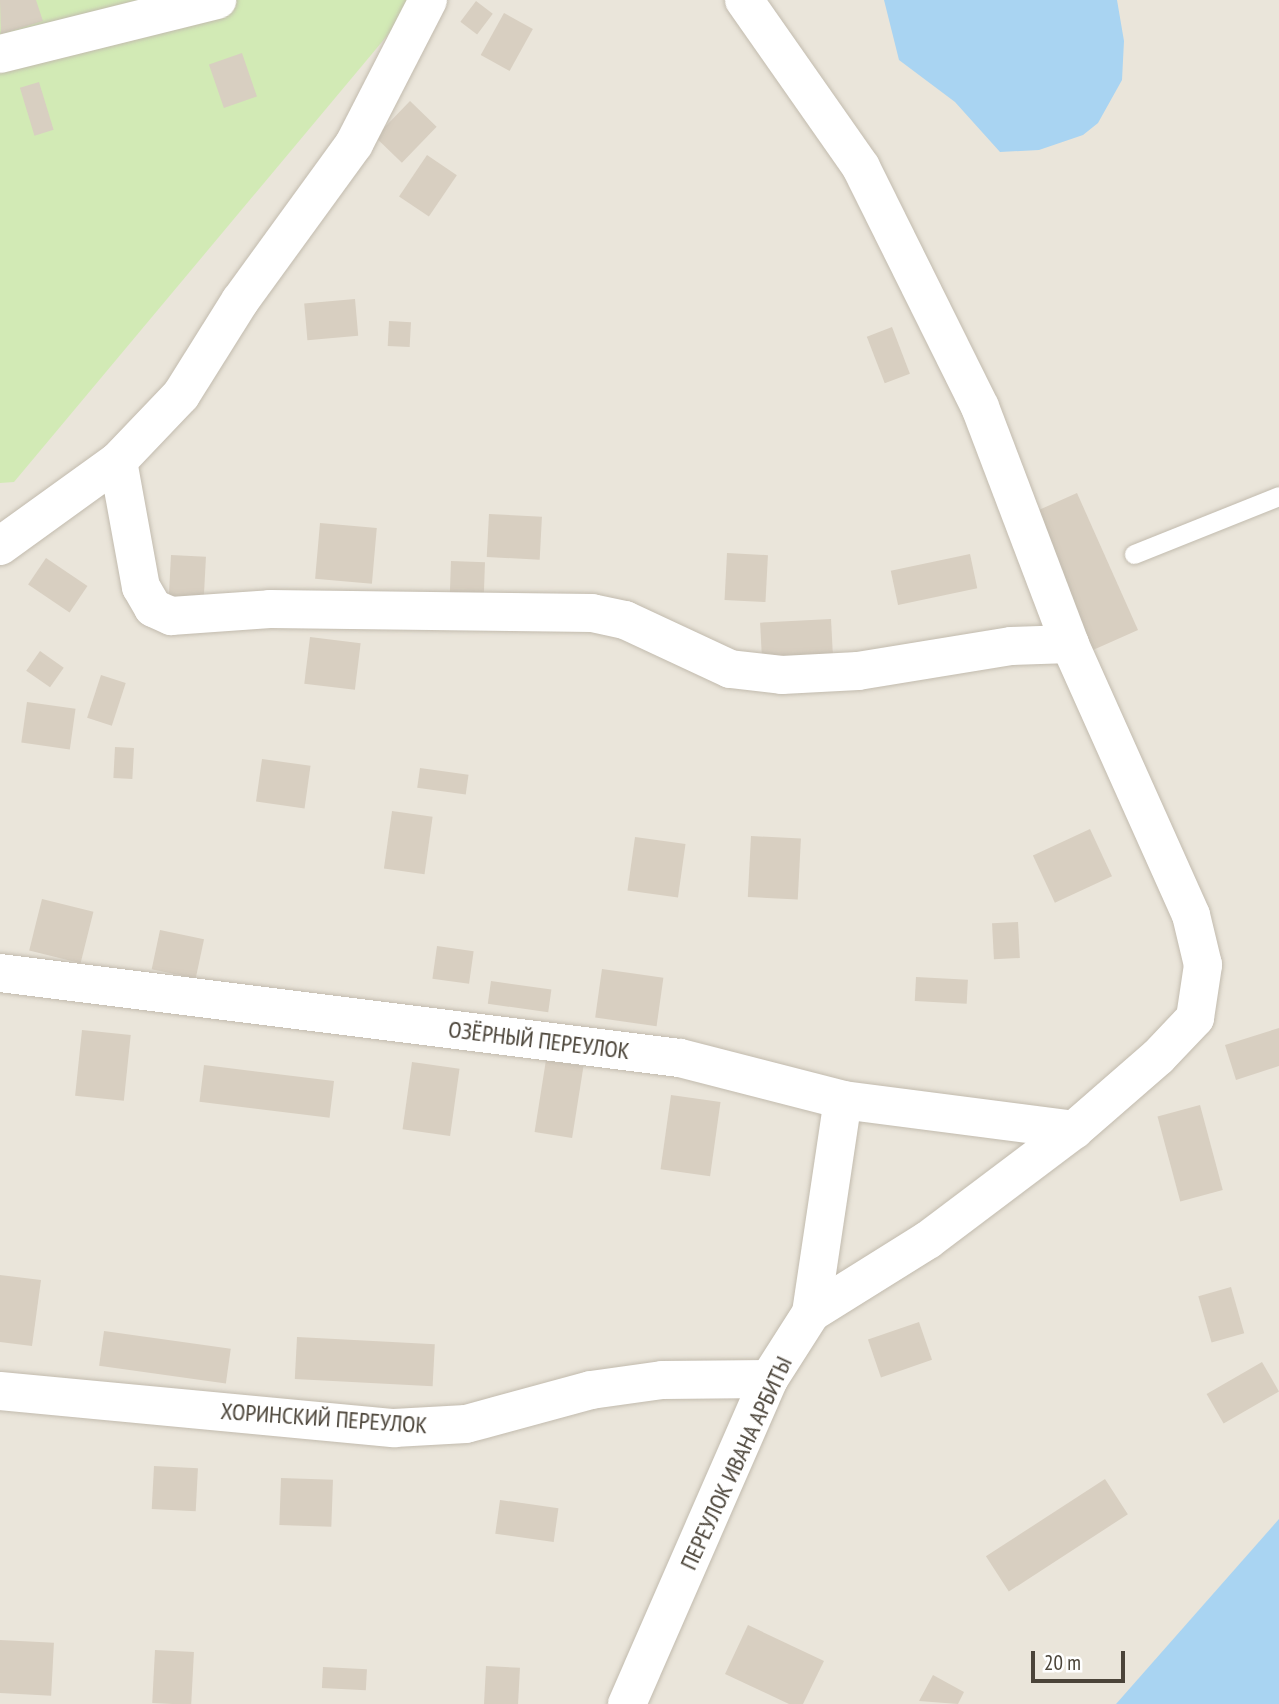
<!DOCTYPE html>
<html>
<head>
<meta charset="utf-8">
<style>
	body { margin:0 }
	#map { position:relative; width:1279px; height:1704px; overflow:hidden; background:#f6f3ec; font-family:"PT Sans Narrow",sans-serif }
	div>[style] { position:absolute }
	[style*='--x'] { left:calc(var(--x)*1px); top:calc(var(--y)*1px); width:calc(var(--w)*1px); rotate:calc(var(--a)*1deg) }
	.residential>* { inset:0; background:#eae5da; transform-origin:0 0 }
	.green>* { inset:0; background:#d2eab5 }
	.water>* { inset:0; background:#a9d4f2 }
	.building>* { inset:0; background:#d8cfc1; transform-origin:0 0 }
	.roads { filter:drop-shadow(0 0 2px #c2bbae) drop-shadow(0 0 2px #c2bbae) }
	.service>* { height:19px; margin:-9.5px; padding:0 9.5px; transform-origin:9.5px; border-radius:9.5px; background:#fff }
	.minor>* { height:38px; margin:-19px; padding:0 19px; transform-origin:19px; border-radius:19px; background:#fff }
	span { translate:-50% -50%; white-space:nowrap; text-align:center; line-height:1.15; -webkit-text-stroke:5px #fff; paint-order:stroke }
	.street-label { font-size:24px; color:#4b4439 }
	.scale { position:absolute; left:1031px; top:1651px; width:94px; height:32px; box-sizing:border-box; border:4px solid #4b4439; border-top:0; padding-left:9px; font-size:21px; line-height:24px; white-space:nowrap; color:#4b4439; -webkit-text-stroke:5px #fff; paint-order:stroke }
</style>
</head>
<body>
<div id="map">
	<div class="residential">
		<div style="left:0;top:0;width:1279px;height:1704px"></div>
	</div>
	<div class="green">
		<div style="clip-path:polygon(0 0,417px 0,14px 482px,0 483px)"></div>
	</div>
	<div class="water">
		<div style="clip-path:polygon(884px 0,1117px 0,1124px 41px,1122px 80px,1098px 123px,1083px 135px,1039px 150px,1000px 152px,955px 102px,899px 60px)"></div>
		<div style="clip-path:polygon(1279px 1519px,1279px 1704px,1116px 1704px)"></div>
	</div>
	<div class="building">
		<div style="clip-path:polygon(0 0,36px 0,43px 21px,1px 34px)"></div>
		<div style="left:476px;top:1px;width:21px;height:26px;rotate:37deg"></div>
		<div style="left:504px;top:13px;width:33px;height:48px;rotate:29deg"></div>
		<div style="left:242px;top:53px;width:46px;height:35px;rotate:71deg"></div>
		<div style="left:39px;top:82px;width:50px;height:20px;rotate:73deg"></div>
		<div style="left:410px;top:101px;width:37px;height:50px;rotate:44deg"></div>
		<div style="left:427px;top:155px;width:36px;height:50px;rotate:34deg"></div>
		<div style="left:355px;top:299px;width:37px;height:51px;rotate:85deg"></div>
		<div style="left:389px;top:321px;width:22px;height:25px;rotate:3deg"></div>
		<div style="left:892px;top:327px;width:50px;height:27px;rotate:69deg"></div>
		<div style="left:1077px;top:493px;width:150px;height:53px;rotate:66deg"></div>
		<div style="left:489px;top:514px;width:53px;height:43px;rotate:3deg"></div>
		<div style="left:320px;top:523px;width:57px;height:56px;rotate:5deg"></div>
		<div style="left:727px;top:553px;width:41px;height:47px;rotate:3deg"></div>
		<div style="left:970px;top:554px;width:35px;height:81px;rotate:78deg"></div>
		<div style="left:171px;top:555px;width:35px;height:44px;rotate:3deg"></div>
		<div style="left:46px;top:558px;width:50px;height:32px;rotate:34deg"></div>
		<div style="left:451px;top:561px;width:34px;height:36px;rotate:2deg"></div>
		<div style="left:831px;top:619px;width:35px;height:71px;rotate:87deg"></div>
		<div style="left:310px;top:637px;width:51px;height:47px;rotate:7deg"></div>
		<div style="left:40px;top:651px;width:29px;height:24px;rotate:35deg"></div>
		<div style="left:101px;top:675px;width:26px;height:45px;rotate:18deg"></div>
		<div style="left:27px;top:702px;width:49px;height:41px;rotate:8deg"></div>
		<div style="left:115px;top:747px;width:19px;height:31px;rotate:3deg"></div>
		<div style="left:262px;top:759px;width:49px;height:43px;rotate:8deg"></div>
		<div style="left:420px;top:768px;width:49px;height:20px;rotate:8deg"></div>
		<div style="left:392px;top:811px;width:41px;height:58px;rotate:8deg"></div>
		<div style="left:1090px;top:829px;width:52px;height:63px;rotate:65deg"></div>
		<div style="left:751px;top:836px;width:50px;height:61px;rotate:3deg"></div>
		<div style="left:635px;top:837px;width:51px;height:54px;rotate:8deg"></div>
		<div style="left:42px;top:899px;width:53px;height:53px;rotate:14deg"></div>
		<div style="left:1018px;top:922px;width:36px;height:26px;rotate:87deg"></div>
		<div style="left:160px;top:930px;width:45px;height:40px;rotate:12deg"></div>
		<div style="left:437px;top:946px;width:37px;height:33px;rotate:8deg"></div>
		<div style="left:602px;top:969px;width:62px;height:49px;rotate:8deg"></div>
		<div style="left:916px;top:977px;width:52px;height:24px;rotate:3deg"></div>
		<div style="left:491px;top:981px;width:61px;height:23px;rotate:8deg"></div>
		<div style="clip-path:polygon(1279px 1028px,1279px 1066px,1236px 1080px,1225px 1045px)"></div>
		<div style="left:82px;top:1030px;width:49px;height:66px;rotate:6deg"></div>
		<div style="left:546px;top:1060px;width:38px;height:73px;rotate:9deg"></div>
		<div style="left:412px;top:1062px;width:48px;height:68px;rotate:8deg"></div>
		<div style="left:204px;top:1065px;width:131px;height:37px;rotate:7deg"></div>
		<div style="left:671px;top:1095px;width:50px;height:75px;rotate:8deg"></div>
		<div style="left:1200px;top:1105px;width:88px;height:44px;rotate:75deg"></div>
		<div style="clip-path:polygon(0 1275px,41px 1280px,32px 1346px,0 1342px)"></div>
		<div style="left:1231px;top:1287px;width:48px;height:34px;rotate:74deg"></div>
		<div style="left:919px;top:1322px;width:40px;height:54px;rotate:71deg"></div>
		<div style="left:104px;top:1331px;width:128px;height:35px;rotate:8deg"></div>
		<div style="left:297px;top:1337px;width:138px;height:42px;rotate:3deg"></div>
		<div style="left:1262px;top:1362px;width:34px;height:64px;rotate:60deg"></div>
		<div style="left:154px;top:1466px;width:44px;height:43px;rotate:3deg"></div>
		<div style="left:281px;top:1478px;width:52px;height:47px;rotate:2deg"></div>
		<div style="left:1105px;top:1479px;width:42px;height:142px;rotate:57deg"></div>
		<div style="left:500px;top:1500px;width:59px;height:34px;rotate:8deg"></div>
		<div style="clip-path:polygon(748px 1625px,824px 1661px,803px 1704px,789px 1704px,725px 1674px)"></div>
		<div style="left:0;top:1640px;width:54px;height:53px;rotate:3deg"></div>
		<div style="left:155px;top:1650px;width:39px;height:53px;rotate:3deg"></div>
		<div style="left:486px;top:1666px;width:34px;height:38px;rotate:3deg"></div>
		<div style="left:323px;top:1667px;width:44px;height:21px;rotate:3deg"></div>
		<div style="clip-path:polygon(933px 1675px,964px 1692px,958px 1704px,919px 1701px)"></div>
	</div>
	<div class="roads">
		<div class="service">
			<div style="--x:1134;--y:554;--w:156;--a:-21.8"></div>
		</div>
		<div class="minor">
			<div style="--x:0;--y:54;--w:224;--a:-14"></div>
			<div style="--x:118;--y:461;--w:128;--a:79.7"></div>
			<div style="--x:141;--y:587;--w:24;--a:60"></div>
			<div style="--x:153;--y:608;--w:20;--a:24"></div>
			<div style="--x:171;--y:616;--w:99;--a:-4"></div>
			<div style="--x:270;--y:609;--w:322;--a:0.7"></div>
			<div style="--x:592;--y:613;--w:34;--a:12"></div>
			<div style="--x:625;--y:620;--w:116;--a:25"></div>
			<div style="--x:730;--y:669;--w:52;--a:6.6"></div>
			<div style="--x:782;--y:675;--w:76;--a:-3"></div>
			<div style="--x:858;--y:671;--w:155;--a:-9.3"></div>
			<div style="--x:1011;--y:646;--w:59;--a:-1.9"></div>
			<div style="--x:0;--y:546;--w:145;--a:-35.8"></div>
			<div style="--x:118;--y:461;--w:91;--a:-46.3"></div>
			<div style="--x:181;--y:395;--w:111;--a:-57.9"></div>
			<div style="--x:240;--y:301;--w:194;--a:-54"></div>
			<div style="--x:354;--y:144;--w:162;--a:-62.8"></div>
			<div style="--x:0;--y:973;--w:685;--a:7.13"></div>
			<div style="--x:680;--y:1058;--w:168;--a:14.4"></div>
			<div style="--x:843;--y:1100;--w:233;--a:7.4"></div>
			<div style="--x:811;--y:1313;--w:215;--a:-81.5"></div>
			<div style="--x:0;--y:1391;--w:396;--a:5.4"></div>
			<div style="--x:394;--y:1428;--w:72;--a:-3.2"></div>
			<div style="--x:466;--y:1424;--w:130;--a:-15.2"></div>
			<div style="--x:591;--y:1390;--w:72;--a:-8"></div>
			<div style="--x:662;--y:1380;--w:107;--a:-0.5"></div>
			<div style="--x:627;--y:1704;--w:355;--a:-66.4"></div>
			<div style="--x:769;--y:1379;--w:78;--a:-57.5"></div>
			<div style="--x:811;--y:1313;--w:138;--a:-32"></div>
			<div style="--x:928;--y:1240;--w:183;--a:-37"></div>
			<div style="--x:1074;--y:1130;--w:111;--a:-41"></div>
			<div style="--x:1158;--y:1057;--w:54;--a:-46.5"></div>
			<div style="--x:1195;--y:1018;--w:54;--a:-81.4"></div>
			<div style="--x:1203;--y:965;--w:51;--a:-103.5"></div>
			<div style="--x:1191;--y:915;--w:297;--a:-114.1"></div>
			<div style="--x:1070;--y:644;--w:254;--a:-110.8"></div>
			<div style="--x:980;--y:407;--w:268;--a:-116.4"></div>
			<div style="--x:861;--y:167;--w:204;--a:-125"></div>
		</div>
	</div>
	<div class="street-label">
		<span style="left:539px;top:1040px;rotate:7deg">ОЗЁРНЫЙ ПЕРЕУЛОК</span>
		<span style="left:324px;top:1418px;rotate:4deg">ХОРИНСКИЙ ПЕРЕУЛОК</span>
		<span style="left:736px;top:1463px;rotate:-65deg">ПЕРЕУЛОК ИВАНА АРБИТЫ</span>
	</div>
	<div class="scale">20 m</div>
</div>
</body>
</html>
